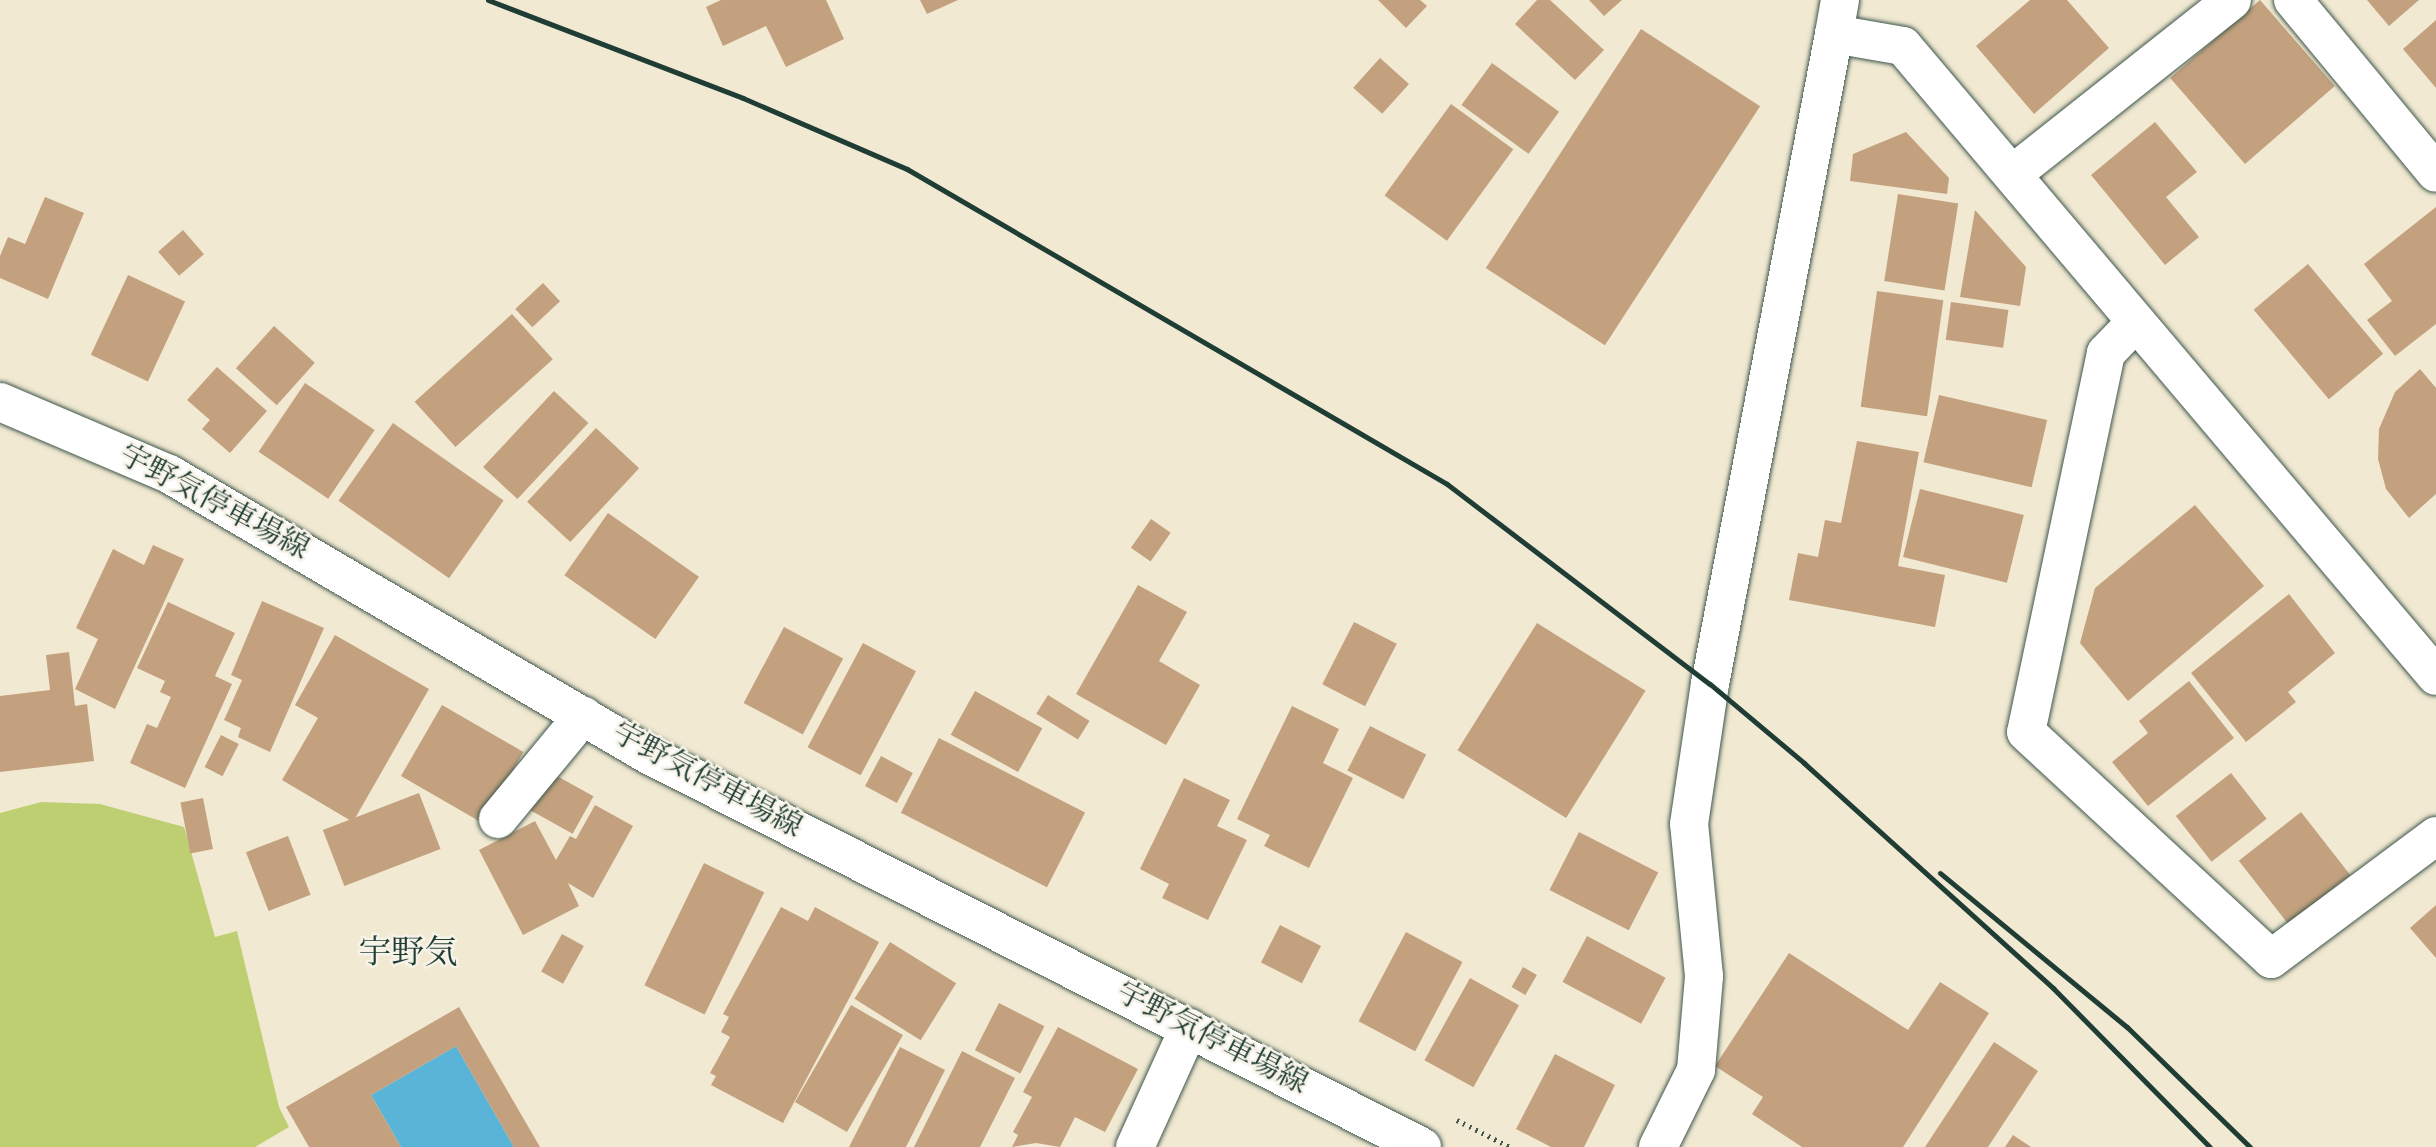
<!DOCTYPE html>
<html>
<head>
<meta charset="utf-8">
<style>
	body { margin:0 }
	#map { position:relative; width:2436px; height:1147px; overflow:hidden; background:#f1e9d2; font-family:"Sorts Mill Goudy","Noto Serif JP",serif }
	div>[style] { position:absolute }
	[style*='--x'] { left:calc(var(--x)*1px); top:calc(var(--y)*1px); width:calc(var(--w)*1px); rotate:calc(var(--a)*1deg) }
	.green>* { inset:0; background:#becf72 }
	.water>* { inset:0; background:#59b4d7 }
	.building>* { inset:0; background:#c3a17f; transform-origin:0 0 }
	.path>* { height:4.5px; margin-top:-2.25px; transform-origin:0; background:repeating-linear-gradient(90deg,#3e574c 0 2px,transparent 0 7px) }
	.roads { filter:drop-shadow(0 0 2px #3e574c) drop-shadow(0 0 2px #3e574c) }
	.minor>* { height:38px; margin:-19px; padding:0 19px; transform-origin:19px; border-radius:19px; background:#fff }
	.secondary>* { height:38px; margin:-19px; padding:0 19px; transform-origin:19px; border-radius:19px; background:#fff }
	.rail>* { height:5px; margin:-2.5px; padding:0 2.5px; transform-origin:2.5px; border-radius:2.5px; background:#1f3d34 }
	span { translate:-50% -50%; white-space:nowrap; text-align:center; line-height:1.15; -webkit-text-stroke:5px #f7f3e8; paint-order:stroke }
	.street-label { font-size:30px; color:#1f3d34 }
	.quarter-label { font-size:33px; color:#1f3d34 }
</style>
</head>
<body>
<div id="map">
	<div class="green">
		<div style="clip-path:polygon(41px 802px,100px 804px,184px 827px,215px 937px,237px 931px,279px 1107px,289px 1127px,255px 1147px,0 1147px,0 813px)"></div>
	</div>
	<div class="water">
		<div style="clip-path:polygon(456px 1046px,514px 1147px,401px 1147px,371px 1095px)"></div>
	</div>
	<div class="building">
		<div style="clip-path:polygon(721px 0,826px 0,844px 39px,786px 67px,766px 26px,723px 46px,706px 7px)"></div>
		<div style="clip-path:polygon(920px 0,958px 0,927px 14px)"></div>
		<div style="clip-path:polygon(1378px 0,1420px 0,1427px 6px,1406px 28px)"></div>
		<div style="clip-path:polygon(1537px 0,1550px 0,1604px 50px,1575px 80px,1515px 24px)"></div>
		<div style="clip-path:polygon(1589px 0,1622px 0,1604px 16px)"></div>
		<div style="clip-path:polygon(2030px 0,2067px 0,2109px 48px,2034px 114px,1976px 46px)"></div>
		<div style="left:2260px;top:0;width:114px;height:119px;rotate:49deg"></div>
		<div style="clip-path:polygon(2367px 0,2419px 0,2389px 26px)"></div>
		<div style="clip-path:polygon(2436px 20px,2436px 88px,2403px 49px)"></div>
		<div style="left:1641px;top:29px;width:142px;height:285px;rotate:33deg"></div>
		<div style="left:1380px;top:58px;width:39px;height:40px;rotate:42deg"></div>
		<div style="left:1492px;top:63px;width:83px;height:52px;rotate:36deg"></div>
		<div style="left:1451px;top:104px;width:77px;height:113px;rotate:36deg"></div>
		<div style="clip-path:polygon(2155px 122px,2197px 172px,2166px 197px,2199px 237px,2165px 265px,2091px 175px)"></div>
		<div style="clip-path:polygon(1906px 132px,1949px 178px,1947px 194px,1850px 181px,1853px 154px)"></div>
		<div style="left:1898px;top:194px;width:61px;height:88px;rotate:9deg"></div>
		<div style="clip-path:polygon(45px 197px,84px 213px,48px 299px,0 278px,0 256px,8px 237px,25px 244px)"></div>
		<div style="clip-path:polygon(2436px 207px,2436px 324px,2395px 356px,2367px 320px,2392px 301px,2364px 264px)"></div>
		<div style="clip-path:polygon(1975px 210px,2026px 267px,2020px 306px,1960px 297px)"></div>
		<div style="left:183px;top:230px;width:32px;height:33px;rotate:49deg"></div>
		<div style="left:2308px;top:264px;width:117px;height:71px;rotate:50deg"></div>
		<div style="left:128px;top:275px;width:63px;height:88px;rotate:25deg"></div>
		<div style="left:543px;top:283px;width:25px;height:38px;rotate:47deg"></div>
		<div style="left:1877px;top:291px;width:67px;height:117px;rotate:8deg"></div>
		<div style="left:1951px;top:302px;width:58px;height:38px;rotate:8deg"></div>
		<div style="left:512px;top:314px;width:61px;height:131px;rotate:48deg"></div>
		<div style="left:274px;top:326px;width:55px;height:57px;rotate:42deg"></div>
		<div style="clip-path:polygon(217px 367px,267px 411px,230px 453px,202px 429px,210px 420px,187px 400px)"></div>
		<div style="clip-path:polygon(2420px 369px,2436px 388px,2436px 494px,2409px 518px,2386px 489px,2378px 459px,2379px 429px,2395px 392px)"></div>
		<div style="left:305px;top:383px;width:84px;height:83px;rotate:34deg"></div>
		<div style="left:554px;top:391px;width:47px;height:104px;rotate:43deg"></div>
		<div style="left:1939px;top:395px;width:111px;height:69px;rotate:13deg"></div>
		<div style="left:393px;top:423px;width:135px;height:95px;rotate:35deg"></div>
		<div style="left:596px;top:428px;width:59px;height:101px;rotate:43deg"></div>
		<div style="clip-path:polygon(1857px 441px,1919px 452px,1898px 566px,1945px 575px,1935px 627px,1789px 600px,1798px 553px,1818px 557px,1825px 520px,1841px 523px)"></div>
		<div style="left:1920px;top:489px;width:107px;height:70px;rotate:14deg"></div>
		<div style="clip-path:polygon(2195px 505px,2264px 586px,2128px 701px,2080px 643px,2095px 588px)"></div>
		<div style="left:608px;top:513px;width:111px;height:76px;rotate:35deg"></div>
		<div style="left:1151px;top:519px;width:24px;height:35px;rotate:35deg"></div>
		<div style="clip-path:polygon(153px 545px,184px 559px,115px 709px,75px 689px,98px 639px,76px 628px,113px 549px,144px 565px)"></div>
		<div style="clip-path:polygon(1138px 585px,1187px 612px,1159px 661px,1200px 685px,1166px 745px,1076px 694px)"></div>
		<div style="clip-path:polygon(2289px 594px,2335px 653px,2288px 692px,2296px 702px,2246px 742px,2191px 673px)"></div>
		<div style="clip-path:polygon(262px 601px,324px 628px,270px 752px,238px 737px,241px 728px,224px 720px,242px 680px,231px 675px)"></div>
		<div style="clip-path:polygon(168px 602px,235px 633px,215px 676px,232px 684px,185px 788px,130px 763px,147px 724px,157px 728px,171px 697px,160px 692px,165px 681px,137px 668px)"></div>
		<div style="left:1354px;top:622px;width:48px;height:70px;rotate:27deg"></div>
		<div style="left:1537px;top:623px;width:128px;height:150px;rotate:32deg"></div>
		<div style="left:784px;top:627px;width:67px;height:86px;rotate:28deg"></div>
		<div style="clip-path:polygon(335px 635px,429px 689px,353px 822px,282px 780px,318px 718px,295px 705px)"></div>
		<div style="left:863px;top:643px;width:60px;height:118px;rotate:28deg"></div>
		<div style="clip-path:polygon(69px 652px,75px 706px,87px 704px,94px 761px,0 772px,0 696px,50px 690px,46px 655px)"></div>
		<div style="clip-path:polygon(2189px 681px,2234px 738px,2148px 806px,2112px 762px,2148px 733px,2139px 721px)"></div>
		<div style="left:975px;top:691px;width:77px;height:50px;rotate:29deg"></div>
		<div style="left:1048px;top:695px;width:49px;height:22px;rotate:32deg"></div>
		<div style="left:442px;top:705px;width:94px;height:82px;rotate:30deg"></div>
		<div style="clip-path:polygon(1292px 706px,1339px 729px,1323px 763px,1353px 778px,1309px 868px,1264px 846px,1270px 835px,1237px 819px)"></div>
		<div style="left:1370px;top:726px;width:63px;height:50px;rotate:27deg"></div>
		<div style="left:221px;top:735px;width:20px;height:36px;rotate:27deg"></div>
		<div style="left:939px;top:738px;width:164px;height:84px;rotate:27deg"></div>
		<div style="left:881px;top:756px;width:36px;height:34px;rotate:28deg"></div>
		<div style="left:548px;top:771px;width:52px;height:43px;rotate:29deg"></div>
		<div style="left:2231px;top:773px;width:58px;height:70px;rotate:52deg"></div>
		<div style="clip-path:polygon(1184px 778px,1230px 800px,1217px 826px,1247px 840px,1208px 920px,1162px 898px,1169px 884px,1140px 869px)"></div>
		<div style="left:419px;top:793px;width:60px;height:103px;rotate:69deg"></div>
		<div style="left:203px;top:798px;width:52px;height:23px;rotate:79deg"></div>
		<div style="clip-path:polygon(595px 805px,633px 826px,593px 898px,568px 883px,579px 906px,523px 935px,479px 850px,535px 821px,556px 860px,570px 836px,576px 839px)"></div>
		<div style="left:2301px;top:812px;width:80px;height:79px;rotate:52deg"></div>
		<div style="left:1579px;top:832px;width:89px;height:65px;rotate:27deg"></div>
		<div style="left:288px;top:836px;width:63px;height:45px;rotate:69deg"></div>
		<div style="left:704px;top:863px;width:67px;height:136px;rotate:26deg"></div>
		<div style="clip-path:polygon(2436px 905px,2436px 958px,2410px 928px)"></div>
		<div style="clip-path:polygon(781px 907px,808px 921px,815px 907px,879px 942px,783px 1123px,711px 1085px,716px 1076px,710px 1073px,730px 1037px,721px 1032px,729px 1017px,723px 1014px)"></div>
		<div style="left:1280px;top:925px;width:46px;height:42px;rotate:27deg"></div>
		<div style="left:1406px;top:932px;width:64px;height:101px;rotate:28deg"></div>
		<div style="left:562px;top:934px;width:25px;height:43px;rotate:29deg"></div>
		<div style="left:1587px;top:936px;width:89px;height:52px;rotate:28deg"></div>
		<div style="left:890px;top:942px;width:78px;height:67px;rotate:32deg"></div>
		<div style="clip-path:polygon(1789px 953px,1908px 1030px,1940px 982px,1989px 1013px,1903px 1147px,1802px 1147px,1752px 1114px,1763px 1097px,1715px 1066px)"></div>
		<div style="left:1523px;top:967px;width:16px;height:23px;rotate:30deg"></div>
		<div style="left:1470px;top:978px;width:56px;height:94px;rotate:29deg"></div>
		<div style="left:999px;top:1003px;width:51px;height:53px;rotate:27deg"></div>
		<div style="left:851px;top:1005px;width:60px;height:112px;rotate:30deg"></div>
		<div style="clip-path:polygon(459px 1007px,540px 1147px,514px 1147px,456px 1046px,371px 1095px,401px 1147px,309px 1147px,286px 1107px)"></div>
		<div style="clip-path:polygon(1058px 1027px,1138px 1069px,1105px 1132px,1075px 1117px,1060px 1147px,1036px 1143px,1012px 1147px,1018px 1135px,1013px 1132px,1032px 1097px,1023px 1092px)"></div>
		<div style="clip-path:polygon(1994px 1042px,2038px 1071px,1988px 1147px,1925px 1147px)"></div>
		<div style="clip-path:polygon(900px 1047px,945px 1070px,906px 1147px,849px 1147px)"></div>
		<div style="clip-path:polygon(962px 1051px,1015px 1078px,980px 1147px,914px 1147px)"></div>
		<div style="clip-path:polygon(1555px 1054px,1615px 1085px,1584px 1147px,1551px 1147px,1516px 1129px)"></div>
		<div style="clip-path:polygon(2013px 1135px,2031px 1147px,2005px 1147px)"></div>
	</div>
	<div class="path">
		<div style="--x:1457;--y:1120;--w:59;--a:27"></div>
	</div>
	<div class="roads">
		<div class="minor">
			<div style="--x:1840;--y:0;--w:35;--a:100"></div>
			<div style="--x:1834;--y:34;--w:70;--a:9.9"></div>
			<div style="--x:1903;--y:46;--w:825;--a:49.77"></div>
			<div style="--x:2293;--y:0;--w:224;--a:50.4"></div>
			<div style="--x:2014;--y:173;--w:278;--a:-38.4"></div>
			<div style="--x:2135;--y:323;--w:42;--a:134"></div>
			<div style="--x:2106;--y:353;--w:387;--a:101.9"></div>
			<div style="--x:2026;--y:732;--w:334;--a:42.8"></div>
			<div style="--x:2271;--y:959;--w:206;--a:-36.7"></div>
			<div style="--x:498;--y:819;--w:134;--a:-50.5"></div>
			<div style="--x:1135;--y:1147;--w:131;--a:-65.6"></div>
			<div style="--x:1658;--y:1147;--w:86;--a:-63.7"></div>
			<div style="--x:1696;--y:1070;--w:94;--a:-85.1"></div>
			<div style="--x:1704;--y:976;--w:153;--a:-95.6"></div>
			<div style="--x:1689;--y:824;--w:142;--a:-81.5"></div>
			<div style="--x:1710;--y:684;--w:662;--a:-79.2"></div>
		</div>
		<div class="secondary">
			<div style="--x:0;--y:402;--w:184;--a:23.1"></div>
			<div style="--x:169;--y:474;--w:554;--a:30.36"></div>
			<div style="--x:647;--y:754;--w:869;--a:26.89"></div>
		</div>
	</div>
	<div class="rail">
		<div style="--x:488;--y:0;--w:273;--a:21"></div>
		<div style="--x:743;--y:98;--w:179;--a:23.4"></div>
		<div style="--x:907;--y:169;--w:625;--a:30.26"></div>
		<div style="--x:1447;--y:484;--w:330;--a:37.3"></div>
		<div style="--x:1710;--y:684;--w:123;--a:40"></div>
		<div style="--x:1804;--y:763;--w:336;--a:42.1"></div>
		<div style="--x:2053;--y:988;--w:223;--a:45.4"></div>
		<div style="--x:1940;--y:873;--w:242;--a:39.5"></div>
		<div style="--x:2127;--y:1027;--w:172;--a:44.3"></div>
	</div>
	<div class="street-label">
		<span style="left:213px;top:504px;rotate:28deg">宇野気停車場線</span>
		<span style="left:706px;top:782px;rotate:28deg">宇野気停車場線</span>
		<span style="left:1211px;top:1040px;rotate:27deg">宇野気停車場線</span>
	</div>
	<div class="quarter-label">
		<span style="left:408px;top:956px">宇野気</span>
	</div>
</div>
</body>
</html>
